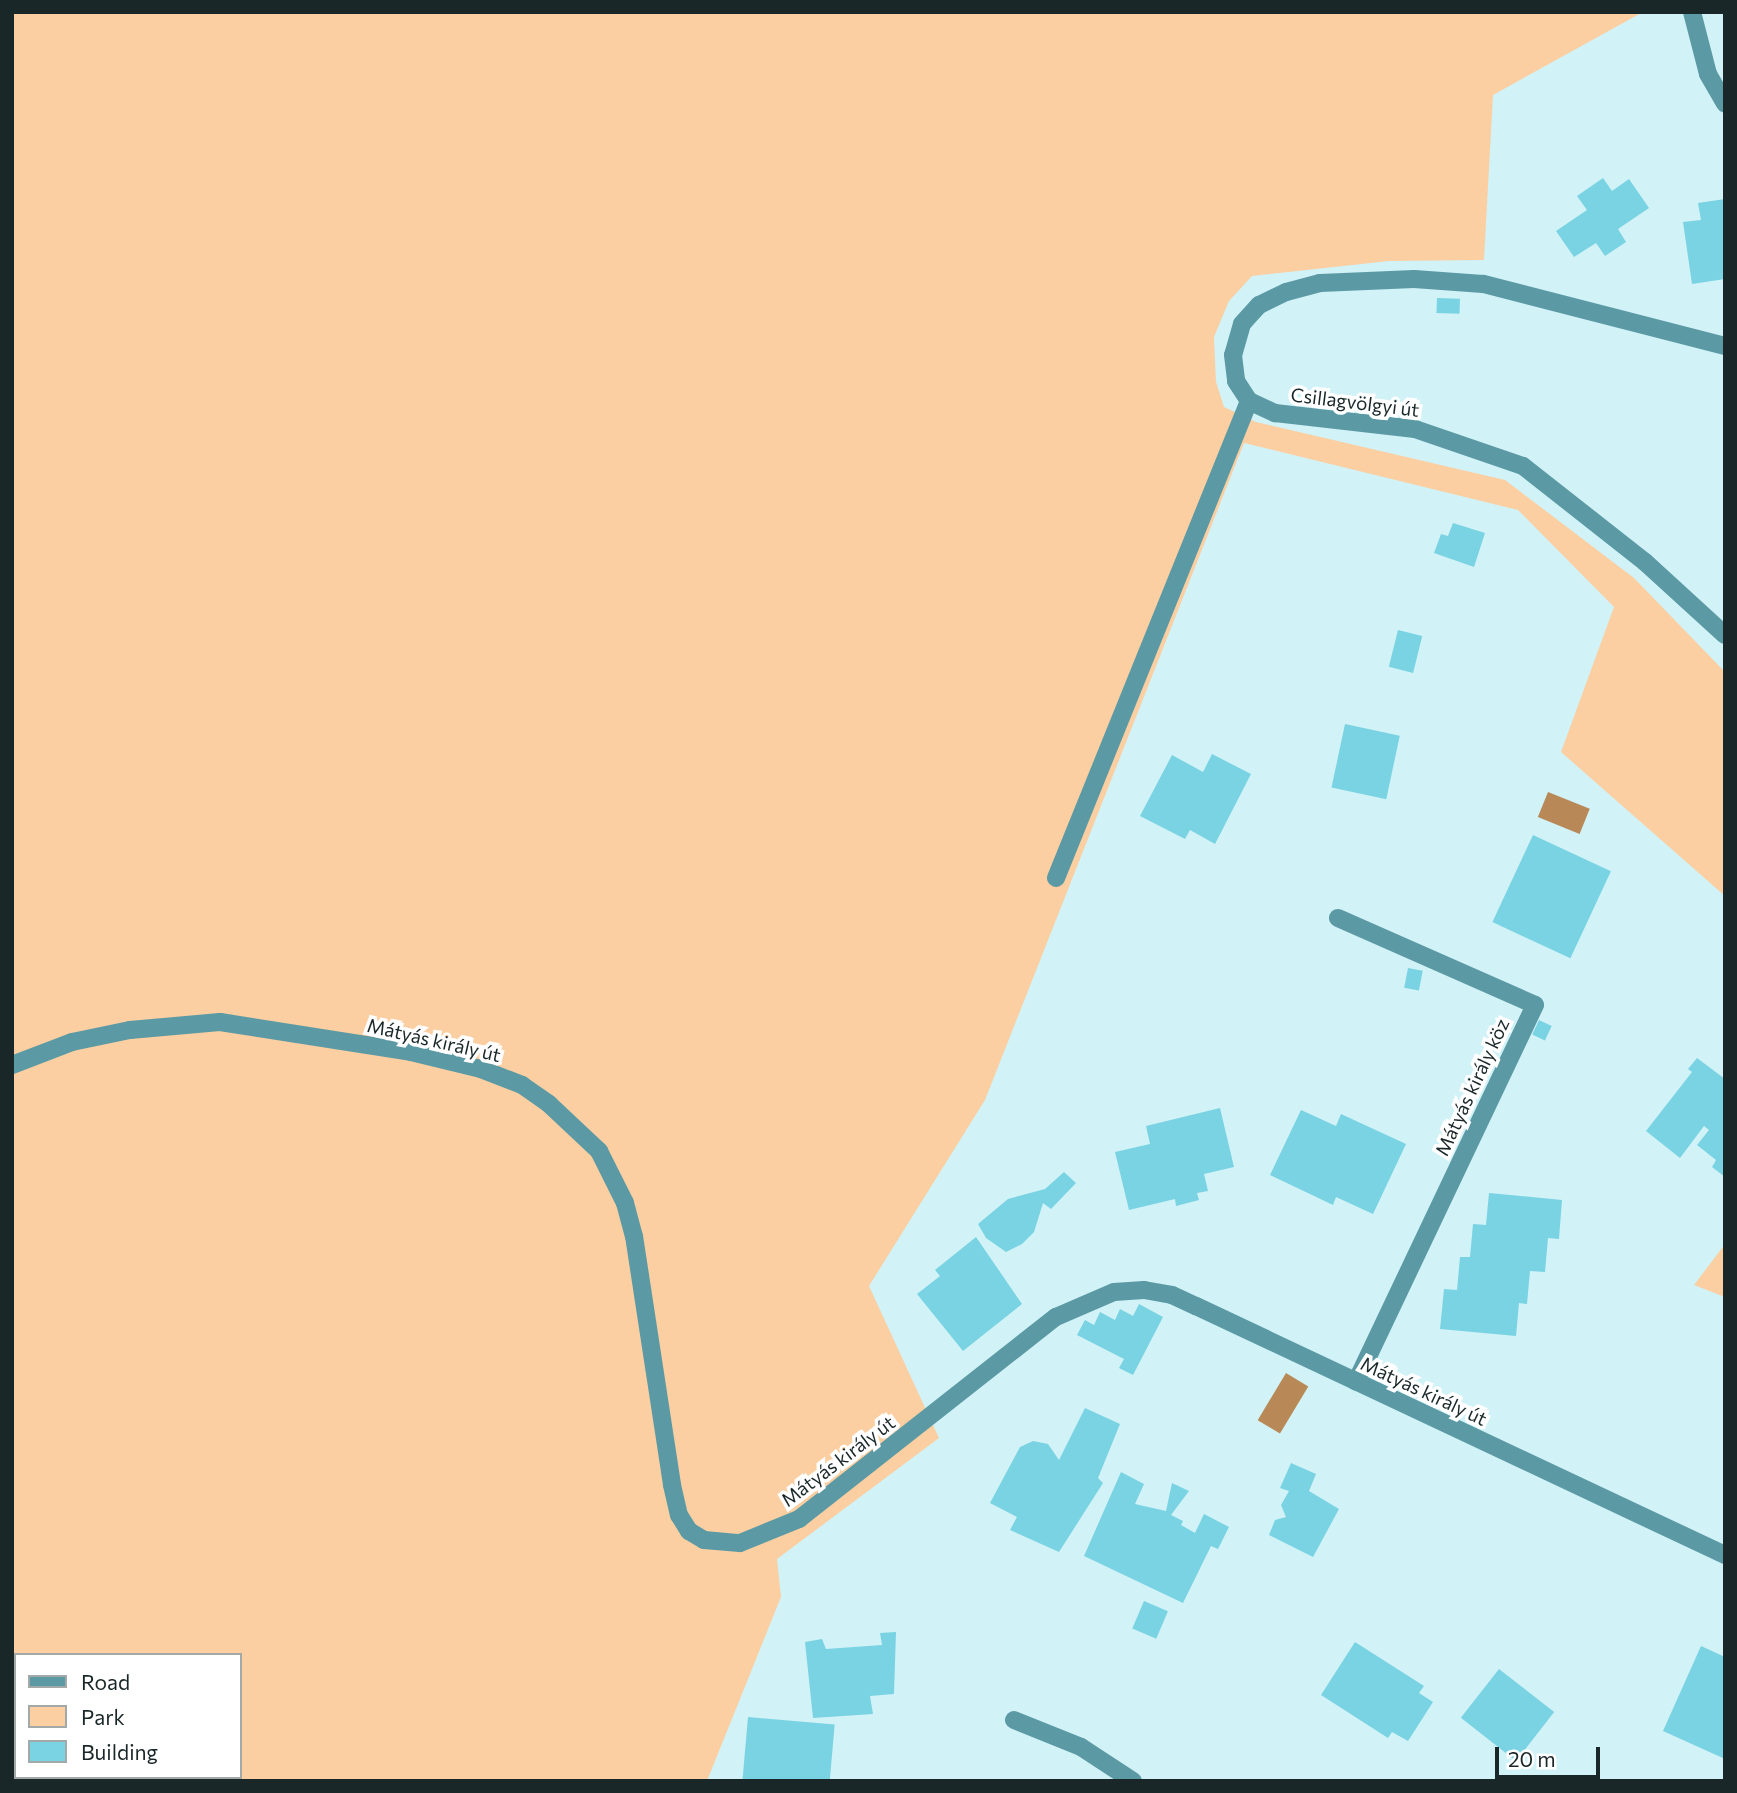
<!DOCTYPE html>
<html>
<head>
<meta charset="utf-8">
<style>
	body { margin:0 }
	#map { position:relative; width:1737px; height:1793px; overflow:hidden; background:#d1f2f7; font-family:Commissioner,sans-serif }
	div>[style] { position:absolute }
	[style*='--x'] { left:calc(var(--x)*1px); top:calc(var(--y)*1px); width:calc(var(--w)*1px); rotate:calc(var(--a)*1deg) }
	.green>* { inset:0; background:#fbcfa2 }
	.water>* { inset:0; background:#b88856; transform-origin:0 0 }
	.building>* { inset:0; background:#7ad3e2; transform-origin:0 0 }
	.minor>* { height:18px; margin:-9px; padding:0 9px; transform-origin:9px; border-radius:9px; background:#5b9aa4 }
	span { translate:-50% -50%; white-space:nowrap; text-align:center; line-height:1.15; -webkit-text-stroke:7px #fff; paint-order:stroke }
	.street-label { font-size:19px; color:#1a2729 }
	.frame { position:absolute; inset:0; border:14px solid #1a2729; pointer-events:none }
	.legend { position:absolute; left:14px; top:1653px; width:228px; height:126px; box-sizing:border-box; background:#fff; border:2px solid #a3a9a9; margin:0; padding:9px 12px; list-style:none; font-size:21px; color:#1a2729 }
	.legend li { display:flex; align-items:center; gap:14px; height:35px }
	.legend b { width:35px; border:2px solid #a3a9a9 }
	.scale { position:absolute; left:1495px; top:1747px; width:105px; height:32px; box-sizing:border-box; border:4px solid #1a2729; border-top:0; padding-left:9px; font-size:21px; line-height:24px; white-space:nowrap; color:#1a2729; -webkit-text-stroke:5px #fff; paint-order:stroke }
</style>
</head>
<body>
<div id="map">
	<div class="green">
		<div style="clip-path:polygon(evenodd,12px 12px,1643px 12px,1493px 95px,1484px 260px,1389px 261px,1252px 276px,1229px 301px,1214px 337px,1216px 382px,1224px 407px,1256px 422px,1505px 480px,1634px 578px,1725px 672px,1725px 896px,1561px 752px,1614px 607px,1518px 510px,1244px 443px,985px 1100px,869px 1286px,939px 1438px,777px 1559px,781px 1597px,707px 1781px,12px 1781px,12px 12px,16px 1655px,240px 1655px,240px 1777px,16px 1777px,16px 1655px)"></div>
		<div style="clip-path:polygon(1725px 1244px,1725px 1297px,1694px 1285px)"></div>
	</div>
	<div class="water">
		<div style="left:1548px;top:792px;width:45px;height:27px;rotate:22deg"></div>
		<div style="left:1286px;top:1373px;width:26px;height:55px;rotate:31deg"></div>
	</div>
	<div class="building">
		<div style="clip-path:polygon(1603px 178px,1612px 191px,1629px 179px,1649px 208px,1618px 229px,1626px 242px,1605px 256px,1596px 243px,1574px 257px,1556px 231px,1587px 210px,1577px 196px)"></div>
		<div style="clip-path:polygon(1725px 199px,1725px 279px,1692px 284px,1683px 222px,1701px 220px,1698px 203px)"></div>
		<div style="left:1437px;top:298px;width:23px;height:15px;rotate:2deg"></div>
		<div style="clip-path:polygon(1453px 523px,1485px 533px,1474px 567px,1434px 553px,1441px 534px,1448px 536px)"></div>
		<div style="left:1398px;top:630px;width:25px;height:38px;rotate:14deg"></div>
		<div style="left:1345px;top:724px;width:56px;height:65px;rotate:12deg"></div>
		<div style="clip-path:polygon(1212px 754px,1251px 774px,1215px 844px,1190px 830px,1185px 839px,1140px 816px,1172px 755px,1203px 772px)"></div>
		<div style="left:1533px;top:835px;width:86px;height:96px;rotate:25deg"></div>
		<div style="left:1408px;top:968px;width:15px;height:20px;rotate:11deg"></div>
		<div style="left:1539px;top:1020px;width:14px;height:16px;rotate:25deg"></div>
		<div style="clip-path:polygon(1697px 1058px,1725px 1079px,1725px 1177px,1712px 1167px,1716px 1160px,1697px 1145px,1709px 1130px,1704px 1126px,1680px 1158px,1646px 1131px,1692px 1072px,1688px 1069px)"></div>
		<div style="clip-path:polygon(1220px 1108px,1234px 1167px,1204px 1174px,1208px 1191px,1197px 1193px,1199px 1200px,1176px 1206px,1175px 1199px,1129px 1210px,1115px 1152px,1150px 1144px,1146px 1126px)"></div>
		<div style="clip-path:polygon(1301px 1110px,1336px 1126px,1341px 1114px,1406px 1144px,1373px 1214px,1336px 1197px,1333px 1205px,1270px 1175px)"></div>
		<div style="clip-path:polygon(1064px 1172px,1076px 1183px,1051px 1209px,1043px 1203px,1034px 1232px,1022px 1244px,1006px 1252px,986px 1238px,978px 1224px,1008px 1199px,1045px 1189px)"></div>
		<div style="clip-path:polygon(1489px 1193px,1562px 1200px,1559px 1239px,1548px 1238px,1545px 1272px,1530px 1271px,1527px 1304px,1519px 1303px,1516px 1336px,1440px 1329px,1444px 1289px,1457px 1290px,1460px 1257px,1470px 1257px,1473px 1224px,1486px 1225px)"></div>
		<div style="clip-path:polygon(976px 1237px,1022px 1304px,963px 1351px,917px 1294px,940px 1276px,935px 1270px)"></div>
		<div style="clip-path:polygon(1139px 1304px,1163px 1317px,1133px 1375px,1119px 1368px,1124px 1359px,1077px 1335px,1085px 1320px,1094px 1325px,1100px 1312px,1115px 1320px,1120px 1309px,1133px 1316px)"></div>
		<div style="clip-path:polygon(1085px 1408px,1120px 1424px,1098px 1478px,1103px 1483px,1059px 1552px,1010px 1530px,1017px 1517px,990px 1503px,1020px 1447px,1033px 1441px,1048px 1444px,1059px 1460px)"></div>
		<div style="clip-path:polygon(1291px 1463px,1316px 1474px,1309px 1491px,1339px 1509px,1313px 1557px,1269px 1535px,1275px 1520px,1286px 1517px,1281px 1505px,1289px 1491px,1280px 1488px)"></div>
		<div style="clip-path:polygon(1121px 1472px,1144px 1484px,1135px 1504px,1166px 1511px,1172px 1483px,1189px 1491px,1171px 1515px,1183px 1521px,1181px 1525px,1195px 1533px,1204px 1514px,1229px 1527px,1218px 1549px,1211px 1546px,1183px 1603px,1084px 1556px)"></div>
		<div style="left:1144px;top:1601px;width:26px;height:30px;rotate:23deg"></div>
		<div style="clip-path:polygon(896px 1632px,894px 1694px,870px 1696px,873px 1714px,813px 1718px,805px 1642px,822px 1639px,826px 1649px,882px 1645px,880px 1633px)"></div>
		<div style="clip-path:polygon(1355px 1642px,1424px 1686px,1419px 1693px,1433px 1702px,1408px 1741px,1392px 1732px,1388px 1738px,1321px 1695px)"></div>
		<div style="clip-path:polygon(1701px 1646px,1725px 1657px,1725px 1759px,1663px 1731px)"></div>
		<div style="left:1499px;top:1669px;width:70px;height:62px;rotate:38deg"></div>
		<div style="left:748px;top:1717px;width:87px;height:64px;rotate:5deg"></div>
	</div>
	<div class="minor">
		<div style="--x:1692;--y:12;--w:64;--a:75.5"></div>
		<div style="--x:1708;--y:74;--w:34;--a:60"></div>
		<div style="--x:1725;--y:346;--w:250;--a:-165.6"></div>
		<div style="--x:1483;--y:284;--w:69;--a:-175.9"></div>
		<div style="--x:1414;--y:279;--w:94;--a:177.6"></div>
		<div style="--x:1320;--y:283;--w:35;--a:165"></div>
		<div style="--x:1286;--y:292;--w:30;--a:154"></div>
		<div style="--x:1259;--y:305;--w:25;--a:132"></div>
		<div style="--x:1242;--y:324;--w:32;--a:106"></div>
		<div style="--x:1233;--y:355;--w:26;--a:83"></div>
		<div style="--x:1236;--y:381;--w:24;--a:57"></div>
		<div style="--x:1249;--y:401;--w:29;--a:25"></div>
		<div style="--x:1275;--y:413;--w:141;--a:6.5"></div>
		<div style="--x:1415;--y:429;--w:114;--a:18.9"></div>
		<div style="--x:1523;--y:466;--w:155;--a:38.2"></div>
		<div style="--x:1645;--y:562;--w:108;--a:42.4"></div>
		<div style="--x:1056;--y:878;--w:515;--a:-67.97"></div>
		<div style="--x:1338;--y:918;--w:215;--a:23.8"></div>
		<div style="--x:1535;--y:1005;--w:417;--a:115.4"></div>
		<div style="--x:12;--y:1065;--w:64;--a:-21"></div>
		<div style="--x:72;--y:1042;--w:59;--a:-11.7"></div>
		<div style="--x:130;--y:1030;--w:90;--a:-5.1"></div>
		<div style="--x:220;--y:1022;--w:193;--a:8.9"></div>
		<div style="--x:411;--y:1052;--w:72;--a:13.7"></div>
		<div style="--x:481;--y:1069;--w:44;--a:21.3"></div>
		<div style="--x:522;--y:1085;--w:33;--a:35"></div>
		<div style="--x:549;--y:1104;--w:69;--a:43.2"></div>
		<div style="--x:599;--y:1151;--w:58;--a:63.4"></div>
		<div style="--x:625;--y:1203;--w:34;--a:75"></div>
		<div style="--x:634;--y:1236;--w:252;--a:81.3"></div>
		<div style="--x:672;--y:1485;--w:31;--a:77"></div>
		<div style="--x:679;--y:1515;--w:19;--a:58"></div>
		<div style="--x:689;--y:1531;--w:17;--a:31"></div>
		<div style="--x:704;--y:1540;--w:36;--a:5"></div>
		<div style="--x:740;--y:1543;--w:64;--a:-22.1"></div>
		<div style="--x:799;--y:1519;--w:327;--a:-38.2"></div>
		<div style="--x:1056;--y:1317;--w:63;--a:-23.3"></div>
		<div style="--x:1114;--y:1292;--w:30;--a:-4"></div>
		<div style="--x:1144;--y:1290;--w:28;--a:10"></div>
		<div style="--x:1172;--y:1295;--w:26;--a:25"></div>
		<div style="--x:1196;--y:1306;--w:585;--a:25.21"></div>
		<div style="--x:1014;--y:1720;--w:72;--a:21.9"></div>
		<div style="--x:1081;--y:1747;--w:62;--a:33.2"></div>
	</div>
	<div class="street-label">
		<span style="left:1355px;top:402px;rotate:7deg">Csillagvölgyi út</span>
		<span style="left:434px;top:1040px;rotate:13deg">Mátyás király út</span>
		<span style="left:1472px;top:1087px;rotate:-65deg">Mátyás király köz</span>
		<span style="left:1424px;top:1391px;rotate:25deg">Mátyás király út</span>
		<span style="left:838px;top:1461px;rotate:-37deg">Mátyás király út</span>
	</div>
	<div class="frame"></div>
	<ul class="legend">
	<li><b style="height:9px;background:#5b9aa4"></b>Road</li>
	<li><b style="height:19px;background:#fbcfa2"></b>Park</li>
	<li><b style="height:19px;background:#7ad3e2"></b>Building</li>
	</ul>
	<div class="scale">20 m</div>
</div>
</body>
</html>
